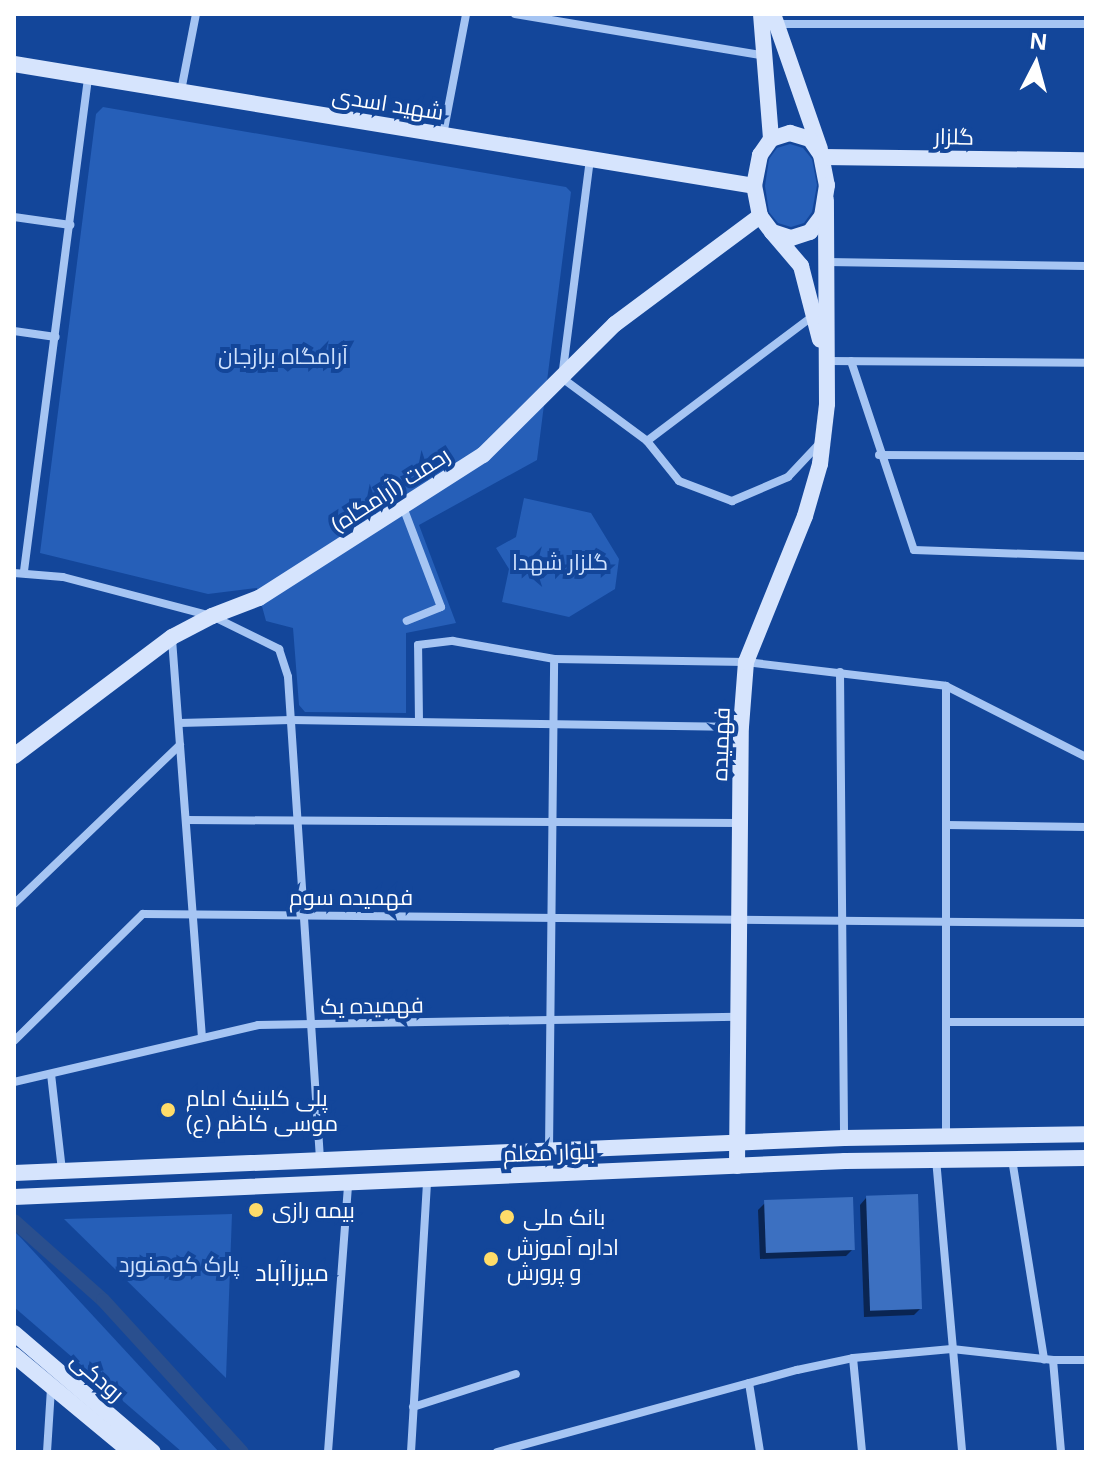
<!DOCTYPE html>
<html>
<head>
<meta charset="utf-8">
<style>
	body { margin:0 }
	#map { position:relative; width:1100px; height:1466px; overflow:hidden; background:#13469a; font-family:"Open Sans",Cairo,sans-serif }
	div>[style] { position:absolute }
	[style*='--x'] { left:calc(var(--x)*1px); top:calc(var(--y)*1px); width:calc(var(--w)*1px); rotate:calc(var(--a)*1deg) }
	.green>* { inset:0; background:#265fb8 }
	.shadow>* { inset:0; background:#0007 }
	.canal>* { height:14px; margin:-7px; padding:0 7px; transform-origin:7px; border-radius:7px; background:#2a4f8e }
	.building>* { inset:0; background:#3c70c1; transform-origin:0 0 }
	.street>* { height:8px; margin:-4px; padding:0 4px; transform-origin:4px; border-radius:4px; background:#a6c5f3 }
	.secondary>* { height:16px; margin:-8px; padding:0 8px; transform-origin:8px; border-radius:8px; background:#d6e4fd }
	.dots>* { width:22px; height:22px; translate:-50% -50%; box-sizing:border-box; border:4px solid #13469a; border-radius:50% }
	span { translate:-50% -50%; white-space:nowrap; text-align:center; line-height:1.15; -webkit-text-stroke:8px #13469a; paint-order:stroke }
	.street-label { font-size:22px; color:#fff }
	.park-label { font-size:22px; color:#cee1fd }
	.poi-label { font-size:22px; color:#fff }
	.left { translate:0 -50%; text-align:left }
	.neighbourhood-label { font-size:24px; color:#fff }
	.frame { position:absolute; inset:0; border:16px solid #fff; pointer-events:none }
	.north { position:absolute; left:996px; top:24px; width:80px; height:80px; -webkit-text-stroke:6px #13469a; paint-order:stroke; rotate:6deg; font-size:22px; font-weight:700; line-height:32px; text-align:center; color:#fff }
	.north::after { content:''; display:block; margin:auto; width:28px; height:36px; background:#fff; clip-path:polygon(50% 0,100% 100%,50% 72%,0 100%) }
</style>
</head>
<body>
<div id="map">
	<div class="green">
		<div style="clip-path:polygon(103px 107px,566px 187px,571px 192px,537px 460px,419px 525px,456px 623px,406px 633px,406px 713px,305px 712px,299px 705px,293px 628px,266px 621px,257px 588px,208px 594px,40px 553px,96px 114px)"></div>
		<div style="clip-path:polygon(790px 144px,803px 148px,812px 159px,817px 185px,812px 212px,804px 223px,791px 227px,778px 223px,769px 212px,765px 186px,769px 159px,777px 148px)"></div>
		<div style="clip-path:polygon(524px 498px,591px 513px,619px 559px,615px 589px,569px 617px,502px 602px,509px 569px,496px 548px,516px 537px)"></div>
		<div style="clip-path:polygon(232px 1214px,226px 1378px,64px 1219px)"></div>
		<div style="clip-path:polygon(14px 1231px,22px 1239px,219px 1452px,182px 1452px,14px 1307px)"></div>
	</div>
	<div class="shadow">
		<div style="clip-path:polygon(866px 1198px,921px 1308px,914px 1315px,864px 1317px,860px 1205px)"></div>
		<div style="clip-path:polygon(765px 1203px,853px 1249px,846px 1256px,760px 1259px,758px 1210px)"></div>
	</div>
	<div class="canal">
		<div style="--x:14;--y:1221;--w:119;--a:41.6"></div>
		<div style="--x:103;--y:1300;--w:206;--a:47.6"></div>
	</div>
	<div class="building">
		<div style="left:918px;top:1194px;width:115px;height:52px;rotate:88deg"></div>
		<div style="left:853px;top:1197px;width:53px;height:89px;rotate:88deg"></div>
	</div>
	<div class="street">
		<div style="--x:515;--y:14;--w:255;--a:9.5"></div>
		<div style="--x:778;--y:24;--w:308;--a:0"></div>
		<div style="--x:181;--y:91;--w:78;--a:-79"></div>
		<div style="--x:443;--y:135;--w:123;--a:-79.2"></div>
		<div style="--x:590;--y:159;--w:221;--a:97.3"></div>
		<div style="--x:562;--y:378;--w:106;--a:36.5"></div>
		<div style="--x:647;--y:441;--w:51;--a:51.3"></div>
		<div style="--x:679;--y:481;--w:57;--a:20.7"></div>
		<div style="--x:732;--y:501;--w:61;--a:-23.2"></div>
		<div style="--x:788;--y:477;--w:47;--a:-46.7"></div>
		<div style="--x:14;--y:217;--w:57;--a:8.1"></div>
		<div style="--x:827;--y:262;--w:259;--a:0.9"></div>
		<div style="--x:14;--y:331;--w:42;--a:8.1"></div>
		<div style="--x:827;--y:361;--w:259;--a:0.4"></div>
		<div style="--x:851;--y:361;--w:199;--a:71.6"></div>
		<div style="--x:914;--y:550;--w:172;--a:2"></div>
		<div style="--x:647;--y:441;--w:208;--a:-37"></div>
		<div style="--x:879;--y:455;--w:207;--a:0.3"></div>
		<div style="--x:403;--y:507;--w:107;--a:69.2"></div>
		<div style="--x:441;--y:607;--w:37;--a:158"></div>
		<div style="--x:24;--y:571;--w:498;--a:-82.6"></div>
		<div style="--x:14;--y:573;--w:49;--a:4.7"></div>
		<div style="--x:63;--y:577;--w:154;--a:14.7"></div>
		<div style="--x:212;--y:616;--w:75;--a:26.2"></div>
		<div style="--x:279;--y:649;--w:29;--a:72"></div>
		<div style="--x:288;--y:677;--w:484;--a:86.2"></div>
		<div style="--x:172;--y:639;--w:399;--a:85.7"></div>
		<div style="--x:840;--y:672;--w:466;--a:89.5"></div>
		<div style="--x:946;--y:686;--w:449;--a:90"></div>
		<div style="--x:419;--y:722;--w:77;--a:-90.7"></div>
		<div style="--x:418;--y:645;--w:35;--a:-7"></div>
		<div style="--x:453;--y:641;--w:103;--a:10.1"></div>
		<div style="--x:179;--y:723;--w:112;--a:-1.5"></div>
		<div style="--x:291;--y:720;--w:450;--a:0.9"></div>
		<div style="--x:186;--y:820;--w:554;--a:0.31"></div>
		<div style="--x:946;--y:825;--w:140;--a:0.8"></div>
		<div style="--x:14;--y:904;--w:230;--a:-43.8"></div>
		<div style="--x:946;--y:1022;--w:140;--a:0"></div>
		<div style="--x:14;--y:1041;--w:181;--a:-44.6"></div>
		<div style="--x:143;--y:914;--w:943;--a:0.55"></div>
		<div style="--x:51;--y:1074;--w:98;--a:83.5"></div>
		<div style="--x:14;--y:1082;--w:251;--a:-13.1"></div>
		<div style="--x:258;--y:1025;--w:479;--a:-1"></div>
		<div style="--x:549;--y:1150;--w:491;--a:-89.4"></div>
		<div style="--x:554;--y:659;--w:192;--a:0.9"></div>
		<div style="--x:746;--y:662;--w:201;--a:6.8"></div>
		<div style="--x:946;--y:686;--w:157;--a:26.9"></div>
		<div style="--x:936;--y:1159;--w:294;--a:84.9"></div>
		<div style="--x:1012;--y:1159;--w:203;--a:80.9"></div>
		<div style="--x:853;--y:1358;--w:94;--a:84.5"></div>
		<div style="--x:1053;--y:1360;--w:92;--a:85"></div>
		<div style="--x:749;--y:1383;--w:70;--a:80.9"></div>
		<div style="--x:413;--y:1407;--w:108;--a:-17.8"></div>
		<div style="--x:47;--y:1452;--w:63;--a:-86.4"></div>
		<div style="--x:328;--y:1452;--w:270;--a:-85.7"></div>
		<div style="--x:411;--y:1452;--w:273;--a:-86.6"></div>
		<div style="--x:497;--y:1452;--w:311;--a:-15.3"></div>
		<div style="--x:797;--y:1370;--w:57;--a:-12.1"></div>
		<div style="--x:853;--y:1358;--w:99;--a:-5.2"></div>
		<div style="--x:952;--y:1349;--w:102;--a:6.2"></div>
		<div style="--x:1053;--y:1360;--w:33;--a:0"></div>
	</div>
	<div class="secondary">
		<div style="--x:761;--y:14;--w:125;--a:85.4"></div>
		<div style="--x:773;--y:14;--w:143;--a:70.8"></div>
		<div style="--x:14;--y:64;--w:750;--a:9.36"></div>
		<div style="--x:790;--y:133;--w:21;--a:17"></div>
		<div style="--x:810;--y:139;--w:19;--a:55"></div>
		<div style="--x:821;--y:155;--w:31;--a:79"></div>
		<div style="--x:827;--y:185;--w:31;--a:99"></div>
		<div style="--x:822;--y:216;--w:20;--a:127"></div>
		<div style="--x:810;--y:232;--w:20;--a:162"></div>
		<div style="--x:791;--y:238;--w:20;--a:-162"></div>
		<div style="--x:772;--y:232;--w:20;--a:-127"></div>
		<div style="--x:760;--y:216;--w:31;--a:-101"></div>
		<div style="--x:754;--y:186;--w:32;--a:-79"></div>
		<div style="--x:760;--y:155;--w:19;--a:-55"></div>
		<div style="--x:771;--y:139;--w:20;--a:-18"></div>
		<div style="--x:822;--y:157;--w:264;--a:0.7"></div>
		<div style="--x:772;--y:232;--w:45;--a:49.5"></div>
		<div style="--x:801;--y:266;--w:76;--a:75.6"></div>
		<div style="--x:14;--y:756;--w:198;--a:-37"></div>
		<div style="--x:172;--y:637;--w:45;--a:-27.7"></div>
		<div style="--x:212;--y:616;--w:50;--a:-21"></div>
		<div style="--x:259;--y:598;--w:266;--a:-32.6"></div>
		<div style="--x:483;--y:455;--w:186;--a:-44.8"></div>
		<div style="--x:615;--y:324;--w:181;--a:-36.7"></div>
		<div style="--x:737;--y:1166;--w:439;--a:-89.5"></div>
		<div style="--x:741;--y:727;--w:65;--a:-85.6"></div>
		<div style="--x:746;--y:662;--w:157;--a:-68"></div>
		<div style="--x:805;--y:516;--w:54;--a:-73.9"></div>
		<div style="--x:820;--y:464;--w:60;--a:-83.3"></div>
		<div style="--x:827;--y:404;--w:204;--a:-90.3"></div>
		<div style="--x:14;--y:1173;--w:831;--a:-2.41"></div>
		<div style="--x:844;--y:1138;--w:242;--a:-0.9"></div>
		<div style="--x:14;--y:1197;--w:832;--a:-2.48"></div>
		<div style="--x:845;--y:1161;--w:241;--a:-0.7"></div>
		<div style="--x:14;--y:1333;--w:183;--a:40.6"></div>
		<div style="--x:14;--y:1355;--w:152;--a:39.7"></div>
	</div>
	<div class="dots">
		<div style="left:168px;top:1110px;background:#ffdc69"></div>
		<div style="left:256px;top:1210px;background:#ffdc69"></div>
		<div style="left:507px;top:1217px;background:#ffdc69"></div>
		<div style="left:491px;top:1259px;background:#ffdc69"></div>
	</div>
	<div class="street-label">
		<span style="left:388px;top:103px;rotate:9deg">شهید اسدی</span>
		<span style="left:954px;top:136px;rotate:1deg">گلزار</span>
		<span style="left:390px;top:489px;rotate:-33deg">رحمت (آرامگاه)</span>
		<span style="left:720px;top:744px;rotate:-88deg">فهمیده</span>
		<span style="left:351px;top:897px">فهمیده سوم</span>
		<span style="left:372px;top:1005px;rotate:-1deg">فهمیده یک</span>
		<span style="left:549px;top:1152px;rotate:-2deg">بلوار معلم</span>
		<span style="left:98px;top:1376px;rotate:41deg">رودکی</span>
	</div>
	<div class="park-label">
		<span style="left:283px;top:356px">آرامگاه برازجان</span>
		<span style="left:560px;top:562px">گلزار شهدا</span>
		<span style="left:179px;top:1264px">پارک کوهنورد</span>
	</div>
	<div class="poi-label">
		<span class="left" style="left:186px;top:1110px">پلی کلینیک امام<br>موسی کاظم (ع)</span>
		<span class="left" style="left:272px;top:1210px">بیمه رازی</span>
		<span class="left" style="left:523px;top:1217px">بانک ملی</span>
		<span class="left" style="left:507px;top:1259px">اداره آموزش<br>و پرورش</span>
	</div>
	<div class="neighbourhood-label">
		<span style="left:292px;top:1272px">میرزاآباد</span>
	</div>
	<div class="frame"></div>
	<div class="north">N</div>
</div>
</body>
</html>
